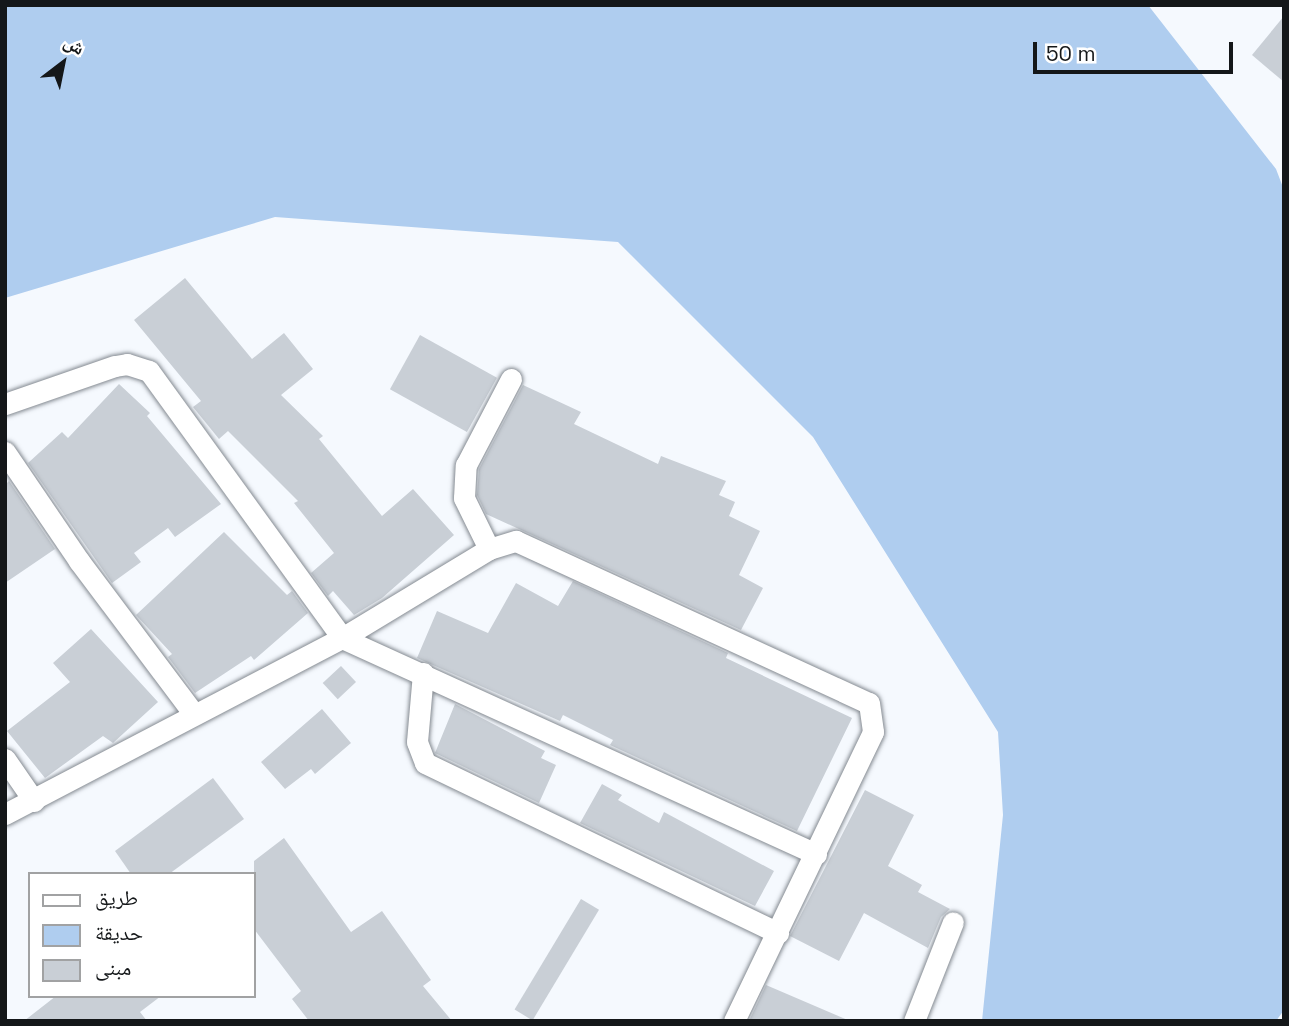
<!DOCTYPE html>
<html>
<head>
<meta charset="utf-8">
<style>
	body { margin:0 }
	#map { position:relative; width:1289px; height:1026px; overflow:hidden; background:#f5f9fe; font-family:"Space Grotesk","Noto Naskh Arabic",sans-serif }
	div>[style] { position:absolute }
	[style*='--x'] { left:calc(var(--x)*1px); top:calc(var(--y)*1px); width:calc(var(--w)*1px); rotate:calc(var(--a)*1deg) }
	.green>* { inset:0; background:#afcdef }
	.building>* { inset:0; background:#c9cfd6; transform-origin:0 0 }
	.roads { filter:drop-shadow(0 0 2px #848a91) drop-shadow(0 0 2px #848a91) }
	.minor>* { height:21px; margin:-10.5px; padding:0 10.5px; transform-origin:10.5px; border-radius:10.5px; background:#fff }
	span { translate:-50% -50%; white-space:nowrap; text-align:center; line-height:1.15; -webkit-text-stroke:6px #fff; paint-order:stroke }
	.frame { position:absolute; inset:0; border:7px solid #141719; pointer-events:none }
	.legend { position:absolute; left:28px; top:872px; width:228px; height:126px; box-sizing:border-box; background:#fff; border:2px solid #a1a2a3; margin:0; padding:9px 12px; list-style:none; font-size:21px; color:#141719 }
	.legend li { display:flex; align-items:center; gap:14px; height:35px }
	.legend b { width:35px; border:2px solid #a1a2a3 }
	.north { position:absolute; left:28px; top:28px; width:70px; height:70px; -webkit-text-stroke:5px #fff; paint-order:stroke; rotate:32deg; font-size:19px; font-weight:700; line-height:28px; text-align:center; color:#141719 }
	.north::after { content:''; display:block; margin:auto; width:24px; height:32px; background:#141719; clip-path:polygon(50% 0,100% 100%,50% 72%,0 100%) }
	.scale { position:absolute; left:1033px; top:42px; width:200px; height:32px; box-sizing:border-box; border:4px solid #141719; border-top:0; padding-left:9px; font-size:21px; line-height:24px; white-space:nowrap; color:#141719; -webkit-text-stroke:5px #fff; paint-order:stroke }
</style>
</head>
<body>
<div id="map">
	<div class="green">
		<div style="clip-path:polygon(5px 5px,1148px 5px,1276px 169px,1284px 190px,1284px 1010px,1276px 1021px,982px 1021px,1003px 815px,998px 732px,813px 437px,618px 242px,275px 217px,5px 298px)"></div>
	</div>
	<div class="building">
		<div style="clip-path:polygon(1284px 16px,1284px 82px,1252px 55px)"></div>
		<div style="clip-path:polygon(185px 278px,252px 359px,284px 333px,313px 369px,281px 395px,323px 436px,319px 439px,382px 516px,413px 489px,454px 535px,382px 598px,354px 615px,333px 591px,328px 596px,311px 573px,334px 553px,294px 503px,298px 501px,228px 431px,219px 439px,193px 407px,201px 401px,134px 320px)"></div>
		<div style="left:420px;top:335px;width:88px;height:62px;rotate:29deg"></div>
		<div style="clip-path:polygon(119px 384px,150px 413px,147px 416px,221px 504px,175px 537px,168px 528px,134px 553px,141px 562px,112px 583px,28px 463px,62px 432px,68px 438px)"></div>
		<div style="clip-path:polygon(523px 385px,581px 412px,574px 424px,658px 464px,661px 456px,726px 481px,719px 495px,735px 502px,729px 516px,760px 531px,739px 575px,763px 588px,741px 630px,486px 514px,477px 495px,479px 469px)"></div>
		<div style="clip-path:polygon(9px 481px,55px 549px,5px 583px,5px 485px)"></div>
		<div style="clip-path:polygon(224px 532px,287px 595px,292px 591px,308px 613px,254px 660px,251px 656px,195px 693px,168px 657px,172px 654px,136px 615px)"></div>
		<div style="clip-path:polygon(573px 581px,728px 653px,726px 658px,852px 718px,797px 831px,610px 745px,613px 740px,563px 715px,560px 721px,417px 658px,437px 611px,488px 633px,516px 583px,558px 606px)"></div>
		<div style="clip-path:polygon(91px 629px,158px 702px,113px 743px,103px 736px,45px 778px,7px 731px,70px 682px,53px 663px)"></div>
		<div style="left:341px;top:666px;width:22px;height:25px;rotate:47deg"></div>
		<div style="clip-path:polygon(455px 704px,545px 751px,541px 758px,556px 765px,539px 803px,435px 753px)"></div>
		<div style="clip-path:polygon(322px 709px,351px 743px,315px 774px,311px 769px,285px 789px,261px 762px)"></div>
		<div style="clip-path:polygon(213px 778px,244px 819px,169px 874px,131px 874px,115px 851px)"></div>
		<div style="clip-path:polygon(602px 784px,622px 795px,618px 800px,659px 823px,664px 812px,774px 871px,755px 906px,580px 823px)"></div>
		<div style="clip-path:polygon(865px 790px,914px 815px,888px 866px,922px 885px,918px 892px,950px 909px,941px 917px,928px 948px,864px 913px,839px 961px,790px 936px)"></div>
		<div style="clip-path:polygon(284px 838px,351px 932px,382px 911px,431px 980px,423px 986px,452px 1021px,309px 1021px,292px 999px,301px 991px,254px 929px,254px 861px)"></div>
		<div style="left:581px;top:899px;width:21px;height:129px;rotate:31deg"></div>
		<div style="clip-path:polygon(766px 985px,850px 1021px,749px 1021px)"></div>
		<div style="clip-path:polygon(56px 996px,161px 996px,140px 1012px,147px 1021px,24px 1021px)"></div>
	</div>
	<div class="roads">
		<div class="minor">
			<div style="--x:5;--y:404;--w:116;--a:-19.1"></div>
			<div style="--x:115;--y:366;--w:12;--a:-9"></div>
			<div style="--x:127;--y:364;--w:23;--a:18"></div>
			<div style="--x:149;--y:371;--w:329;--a:54.1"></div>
			<div style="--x:342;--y:638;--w:521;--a:24.5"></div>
			<div style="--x:5;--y:452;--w:132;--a:55.8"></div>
			<div style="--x:79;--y:561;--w:191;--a:53.1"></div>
			<div style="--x:489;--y:549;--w:57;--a:-116.1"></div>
			<div style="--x:464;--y:498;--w:33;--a:-87"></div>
			<div style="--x:466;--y:465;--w:97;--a:-62.4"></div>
			<div style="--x:423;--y:673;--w:69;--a:95"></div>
			<div style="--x:417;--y:742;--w:22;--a:69"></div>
			<div style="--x:425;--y:763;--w:392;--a:25.7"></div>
			<div style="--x:5;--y:759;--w:51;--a:55.4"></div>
			<div style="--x:5;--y:814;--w:380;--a:-27.6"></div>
			<div style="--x:342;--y:638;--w:172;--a:-31.2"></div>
			<div style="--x:489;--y:549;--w:28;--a:-17"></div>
			<div style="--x:516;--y:541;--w:388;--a:24.7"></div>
			<div style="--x:869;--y:703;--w:29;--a:82"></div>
			<div style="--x:873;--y:732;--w:321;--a:115.7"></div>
			<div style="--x:914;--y:1021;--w:106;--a:-68.5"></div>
		</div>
	</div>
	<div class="frame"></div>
	<ul class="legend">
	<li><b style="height:9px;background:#fff"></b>طريق</li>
	<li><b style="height:19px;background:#afcdef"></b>حديقة</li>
	<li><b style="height:19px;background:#c9cfd6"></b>مبنى</li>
	</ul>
	<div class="north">ش</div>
	<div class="scale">50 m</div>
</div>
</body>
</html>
